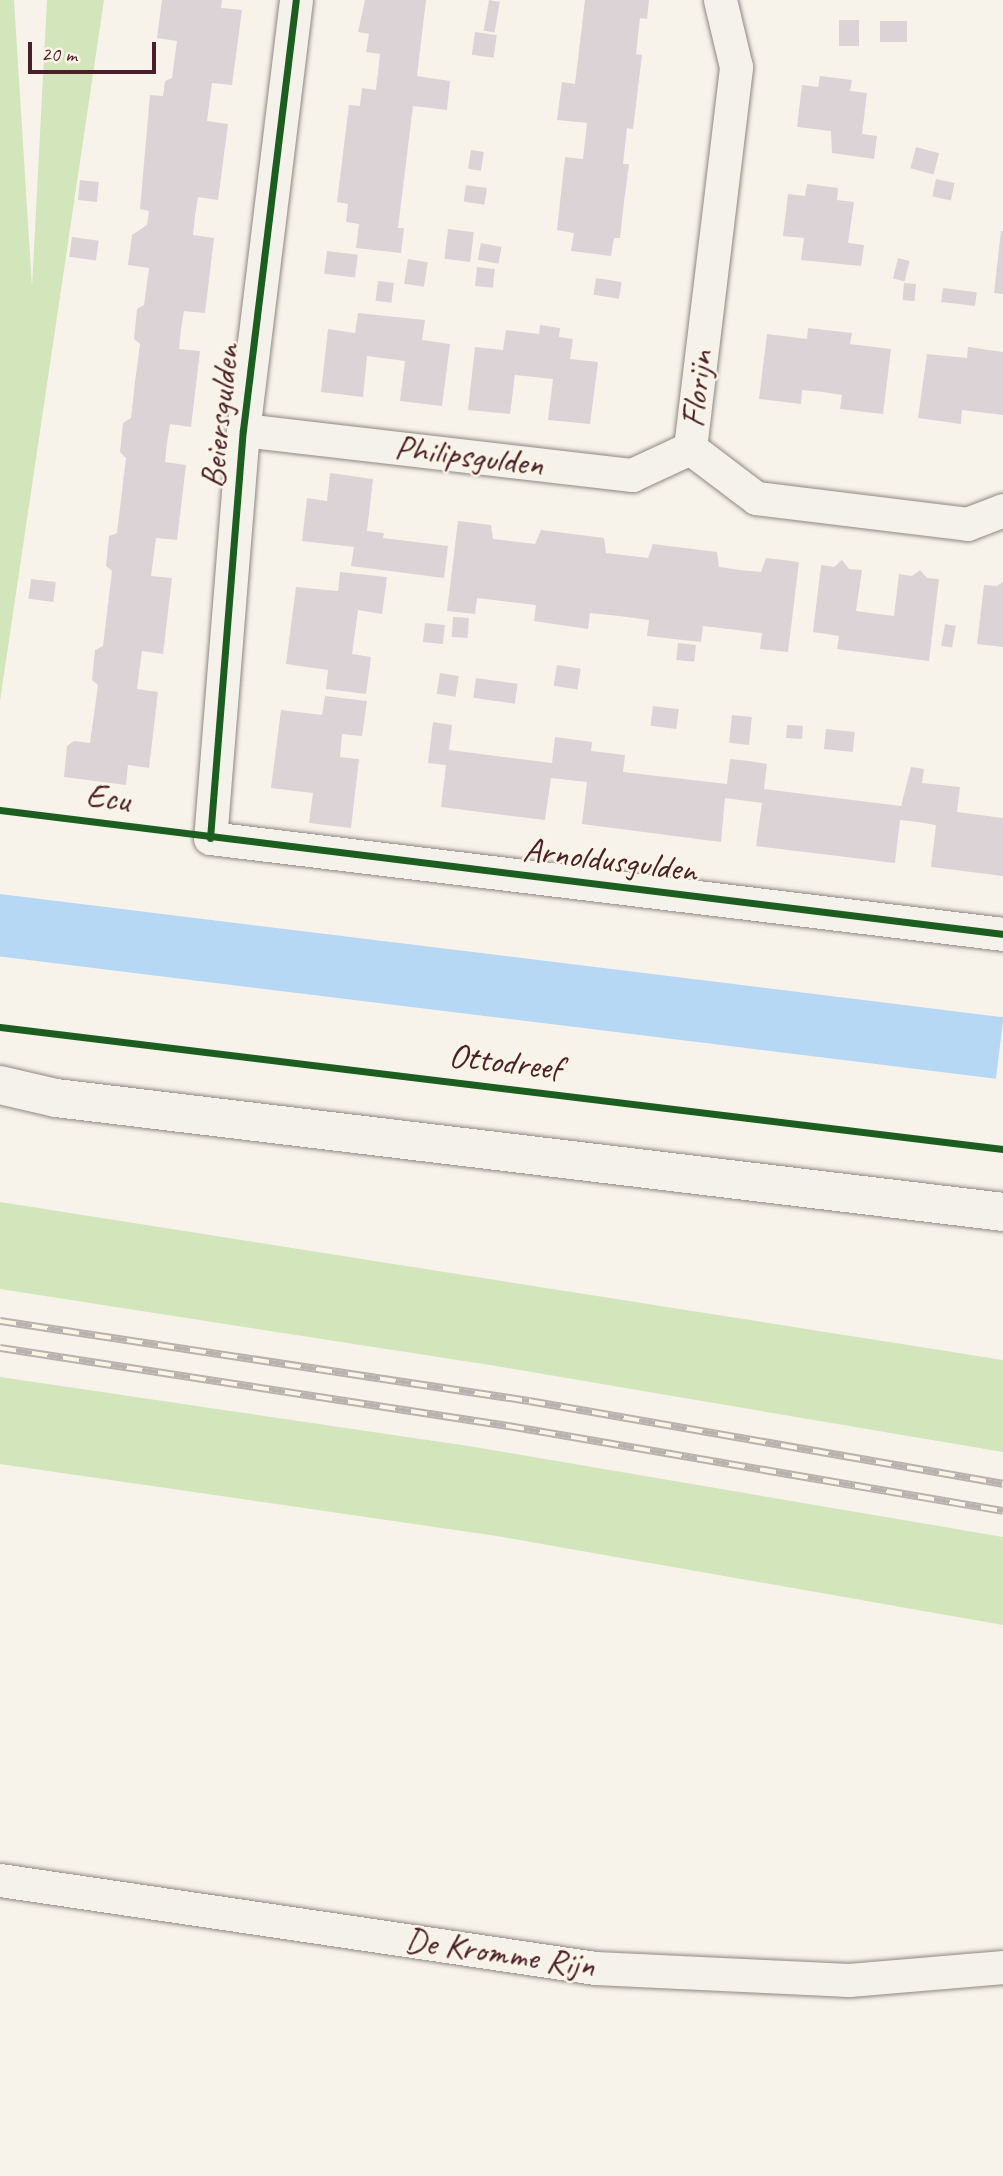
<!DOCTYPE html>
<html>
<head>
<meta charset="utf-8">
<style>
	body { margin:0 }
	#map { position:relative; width:1003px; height:2176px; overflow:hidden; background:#f7f3ea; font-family:Caveat,sans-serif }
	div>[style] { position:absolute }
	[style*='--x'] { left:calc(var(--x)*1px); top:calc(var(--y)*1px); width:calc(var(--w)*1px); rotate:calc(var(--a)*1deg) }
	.green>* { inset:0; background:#d2e5bb }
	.water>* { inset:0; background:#b7d8f4; transform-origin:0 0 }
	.building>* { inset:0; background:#dcd3d7; transform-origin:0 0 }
	.roads { filter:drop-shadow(0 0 2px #908684) drop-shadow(0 0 2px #908684) }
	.street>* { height:33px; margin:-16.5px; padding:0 16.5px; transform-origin:16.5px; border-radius:16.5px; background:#f5f2ec }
	.secondary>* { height:38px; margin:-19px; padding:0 19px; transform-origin:19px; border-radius:19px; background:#f5f2ec }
	.rail>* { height:8px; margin-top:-4px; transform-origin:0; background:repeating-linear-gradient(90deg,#fcf5e5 0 16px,#b8b1ae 0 32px); box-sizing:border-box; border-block:2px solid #b8b1ae }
	.cycleway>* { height:7px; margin:-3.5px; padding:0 3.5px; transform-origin:3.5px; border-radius:3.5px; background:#1b5e20 }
	span { translate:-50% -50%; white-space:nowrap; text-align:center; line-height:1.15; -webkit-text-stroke:5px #fcf5e5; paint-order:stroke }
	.street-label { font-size:35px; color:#4a1f2b }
	.scale { position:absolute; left:28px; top:42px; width:128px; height:32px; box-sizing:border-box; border:4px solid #4a1f2b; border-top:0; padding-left:9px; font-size:21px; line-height:24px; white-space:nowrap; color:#4a1f2b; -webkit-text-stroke:5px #fcf5e5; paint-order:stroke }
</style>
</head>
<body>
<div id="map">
	<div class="green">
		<div style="clip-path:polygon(0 0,14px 0,32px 287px,47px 0,104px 0,0 701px)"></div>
		<div style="clip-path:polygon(0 1202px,1003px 1360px,1003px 1452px,490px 1365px,0 1289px)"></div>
		<div style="clip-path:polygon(0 1377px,475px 1447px,1003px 1537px,1003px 1625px,497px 1536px,0 1464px)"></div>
	</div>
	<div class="water">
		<div style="left:0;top:894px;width:1011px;height:62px;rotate:7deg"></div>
	</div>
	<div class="building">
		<div style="clip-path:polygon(162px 0,222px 0,221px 8px,242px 10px,232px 85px,212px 83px,207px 121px,228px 124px,218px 200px,198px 197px,195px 216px,193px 235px,214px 238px,205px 313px,184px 311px,181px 329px,179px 349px,200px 351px,191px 427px,170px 424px,167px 443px,165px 462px,186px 465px,177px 540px,156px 538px,151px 576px,172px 578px,163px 654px,142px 651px,137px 689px,158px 692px,149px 768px,128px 765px,126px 785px,64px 777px,67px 746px,74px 741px,90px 743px,98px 685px,92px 680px,95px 650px,103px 646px,112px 571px,106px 566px,109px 536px,117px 533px,126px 458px,120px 452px,123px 423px,131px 418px,135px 382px,140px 344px,134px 339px,137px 309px,144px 305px,149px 268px,128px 265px,132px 235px,147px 225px,149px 211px,140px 209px,150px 95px,163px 96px,165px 81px,172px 78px,177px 41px,157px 38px)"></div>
		<div style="clip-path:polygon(365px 0,426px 0,417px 76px,450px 81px,447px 110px,413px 106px,398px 228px,404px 228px,401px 253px,356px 248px,359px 224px,346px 222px,348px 204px,337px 202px,349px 105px,360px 106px,362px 88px,376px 90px,380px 54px,366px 52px,369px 34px,358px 32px)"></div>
		<div style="left:489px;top:0;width:11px;height:31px;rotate:10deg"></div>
		<div style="clip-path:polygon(585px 0,649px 0,647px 19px,640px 18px,636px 54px,642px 55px,633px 129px,627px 128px,623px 164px,629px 164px,624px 202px,620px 238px,614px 238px,611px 256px,571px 251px,574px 233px,557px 230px,565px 157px,583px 159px,587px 123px,557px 120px,562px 82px,575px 84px)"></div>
		<div style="left:839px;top:20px;width:20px;height:26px"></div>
		<div style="left:880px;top:21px;width:27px;height:21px"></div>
		<div style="left:475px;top:32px;width:22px;height:23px;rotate:8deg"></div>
		<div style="clip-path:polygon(820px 76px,852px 80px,850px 91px,867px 93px,862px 134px,877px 136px,874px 159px,832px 153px,831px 131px,797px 127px,802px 85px,818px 87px)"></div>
		<div style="left:916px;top:147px;width:24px;height:22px;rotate:15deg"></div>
		<div style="left:471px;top:150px;width:13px;height:19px;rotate:9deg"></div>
		<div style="left:936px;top:179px;width:19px;height:18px;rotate:12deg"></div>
		<div style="left:80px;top:180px;width:19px;height:20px;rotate:6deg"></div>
		<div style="clip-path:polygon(807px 184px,838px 188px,837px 200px,854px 202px,848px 243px,864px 245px,861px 266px,801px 260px,804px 238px,783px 236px,788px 194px,805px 196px)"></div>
		<div style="left:466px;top:185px;width:21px;height:17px;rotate:8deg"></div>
		<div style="left:448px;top:229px;width:26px;height:30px;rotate:7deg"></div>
		<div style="clip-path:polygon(1001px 231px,1003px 231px,1003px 294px,994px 293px)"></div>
		<div style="left:72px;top:237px;width:27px;height:20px;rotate:8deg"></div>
		<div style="left:481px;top:243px;width:21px;height:17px;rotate:11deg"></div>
		<div style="left:327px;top:251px;width:31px;height:23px;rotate:7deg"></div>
		<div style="left:898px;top:258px;width:12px;height:21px;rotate:14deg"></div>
		<div style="left:408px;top:259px;width:20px;height:25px;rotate:9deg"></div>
		<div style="left:477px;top:267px;width:18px;height:19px;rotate:6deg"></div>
		<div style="left:596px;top:278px;width:26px;height:17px;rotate:9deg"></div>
		<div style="left:378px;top:281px;width:16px;height:20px;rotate:7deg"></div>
		<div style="left:904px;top:283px;width:12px;height:17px;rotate:5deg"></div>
		<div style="left:943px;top:288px;width:34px;height:14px;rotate:7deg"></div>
		<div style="clip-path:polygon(358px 313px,425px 320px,422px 340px,450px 344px,442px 406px,400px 401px,405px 361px,367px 356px,363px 397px,321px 392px,328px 329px,355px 333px)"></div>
		<div style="clip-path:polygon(540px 325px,560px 328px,559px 337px,573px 339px,570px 359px,598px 362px,590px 424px,548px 420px,553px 379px,515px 375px,510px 414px,468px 410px,475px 347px,503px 350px,506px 330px,539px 334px)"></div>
		<div style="clip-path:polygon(808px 328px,852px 333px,850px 344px,891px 349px,883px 414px,840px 409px,842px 395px,823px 392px,802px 390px,801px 404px,759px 399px,767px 334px,807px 339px)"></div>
		<div style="clip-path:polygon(968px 347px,1003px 352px,1003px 415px,962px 410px,961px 424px,918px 418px,927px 354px,967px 358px)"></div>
		<div style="clip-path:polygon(330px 473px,373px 479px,367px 531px,384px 533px,383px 538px,448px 546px,444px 578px,351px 566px,354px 547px,302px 541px,307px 498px,327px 501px)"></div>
		<div style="clip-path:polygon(458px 521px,491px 525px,493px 539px,535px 544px,541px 530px,604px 538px,606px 553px,648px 558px,653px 544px,717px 552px,719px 567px,740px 570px,761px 572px,766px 558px,799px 562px,788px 652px,760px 649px,762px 633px,703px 626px,701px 642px,647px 636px,649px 620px,619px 616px,590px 613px,588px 629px,534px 621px,536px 605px,477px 598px,475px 614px,447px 611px)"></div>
		<div style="clip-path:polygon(842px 560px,849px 569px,862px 570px,856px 611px,894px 616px,899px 574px,912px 576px,920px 570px,927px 578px,939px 579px,929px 661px,837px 649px,839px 636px,813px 632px,821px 565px,834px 567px)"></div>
		<div style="clip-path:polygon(340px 572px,387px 577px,382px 614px,358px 610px,352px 654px,371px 657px,366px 694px,326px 689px,328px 670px,286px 664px,296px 587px,338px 591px)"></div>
		<div style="left:31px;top:579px;width:25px;height:20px;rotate:7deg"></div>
		<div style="clip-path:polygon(1003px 582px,1003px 647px,977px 644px,984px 585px,997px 586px)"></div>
		<div style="left:453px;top:617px;width:16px;height:20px;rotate:4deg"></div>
		<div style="left:425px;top:623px;width:20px;height:19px;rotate:6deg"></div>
		<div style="left:945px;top:624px;width:11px;height:22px;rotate:10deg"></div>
		<div style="left:678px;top:643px;width:18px;height:17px;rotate:6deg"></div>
		<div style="left:557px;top:665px;width:24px;height:21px;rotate:9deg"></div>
		<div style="left:440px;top:673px;width:19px;height:21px;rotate:9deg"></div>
		<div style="left:476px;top:678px;width:42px;height:20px;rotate:8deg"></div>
		<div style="clip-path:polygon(325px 696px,367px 701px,362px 736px,342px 734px,340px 757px,359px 759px,351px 828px,309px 823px,313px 793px,271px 788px,281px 710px,322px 715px)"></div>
		<div style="left:653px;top:706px;width:26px;height:20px;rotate:7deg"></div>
		<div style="left:732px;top:715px;width:20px;height:28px;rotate:6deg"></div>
		<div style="clip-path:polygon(433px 722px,452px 725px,449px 750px,552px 763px,555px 737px,592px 742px,591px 751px,625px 755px,623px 772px,727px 784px,730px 759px,749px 761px,767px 764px,764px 789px,901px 806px,911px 767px,924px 769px,922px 783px,960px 787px,957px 812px,1003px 818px,1003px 876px,931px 867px,936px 825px,918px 822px,900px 820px,895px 863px,756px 846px,762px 803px,725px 798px,721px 842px,582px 824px,587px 782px,551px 778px,545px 820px,441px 807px,446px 765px,428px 763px)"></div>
		<div style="left:787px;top:725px;width:16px;height:13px;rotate:4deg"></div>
		<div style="left:826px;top:729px;width:29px;height:20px;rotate:6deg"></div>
	</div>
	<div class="roads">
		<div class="street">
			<div style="--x:296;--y:0;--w:433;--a:97"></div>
			<div style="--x:243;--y:430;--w:409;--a:94.6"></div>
			<div style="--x:210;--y:838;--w:799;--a:6.9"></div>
			<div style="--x:243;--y:430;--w:392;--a:6.6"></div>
			<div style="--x:632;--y:475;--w:64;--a:-25"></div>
			<div style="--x:690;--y:448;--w:384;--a:-83.1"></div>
			<div style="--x:736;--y:67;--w:69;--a:-103.4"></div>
			<div style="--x:690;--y:448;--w:83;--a:37.1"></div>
			<div style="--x:756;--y:498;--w:213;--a:7"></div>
			<div style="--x:967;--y:524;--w:39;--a:-21"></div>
			<div style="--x:0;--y:1880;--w:601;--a:8.41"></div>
			<div style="--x:595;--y:1968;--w:254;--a:2.7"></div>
			<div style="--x:849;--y:1980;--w:155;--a:-4.8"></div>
		</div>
		<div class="secondary">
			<div style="--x:0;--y:1085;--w:57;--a:13.1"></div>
			<div style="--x:56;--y:1098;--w:954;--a:6.86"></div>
		</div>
	</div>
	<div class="rail">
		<div style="--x:0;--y:1321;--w:535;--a:8.6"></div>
		<div style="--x:529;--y:1401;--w:481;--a:9.9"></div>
		<div style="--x:0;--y:1348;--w:514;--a:8.73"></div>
		<div style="--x:508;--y:1426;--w:502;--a:9.74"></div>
	</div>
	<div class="cycleway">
		<div style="--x:0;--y:810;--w:1011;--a:7.05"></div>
		<div style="--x:210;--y:838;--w:409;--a:-85.4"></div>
		<div style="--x:243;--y:430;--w:433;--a:-83"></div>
		<div style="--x:0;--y:1027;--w:1010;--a:6.94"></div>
	</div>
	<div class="street-label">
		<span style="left:697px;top:389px;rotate:-83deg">Florijn</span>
		<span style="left:220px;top:416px;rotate:-84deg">Beiersgulden</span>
		<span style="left:469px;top:456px;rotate:7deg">Philipsgulden</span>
		<span style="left:108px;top:798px;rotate:8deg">Ecu</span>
		<span style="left:610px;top:860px;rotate:7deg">Arnoldusgulden</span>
		<span style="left:505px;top:1062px;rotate:7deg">Ottodreef</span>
		<span style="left:500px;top:1953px;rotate:8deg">De Kromme Rijn</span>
	</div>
	<div class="scale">20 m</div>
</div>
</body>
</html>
